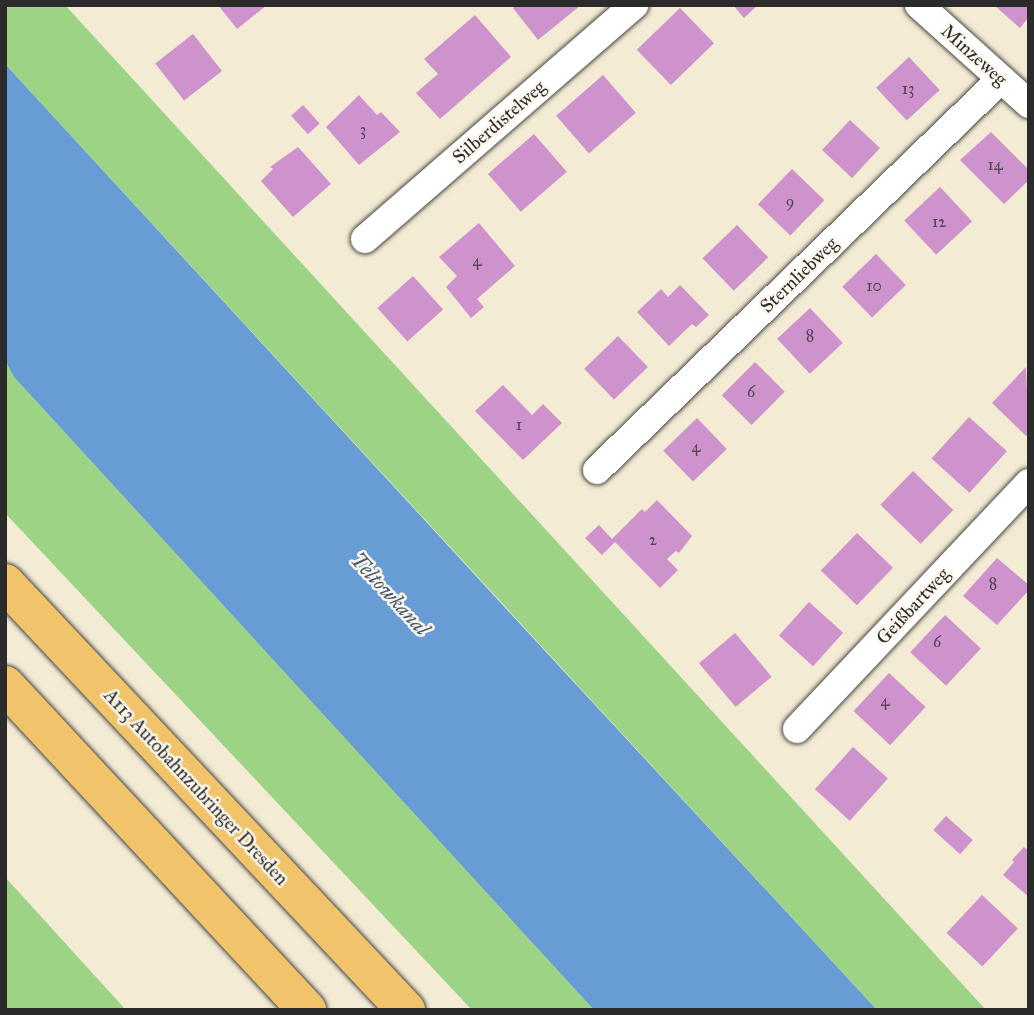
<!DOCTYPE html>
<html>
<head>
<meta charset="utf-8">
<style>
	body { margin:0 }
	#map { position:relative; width:1034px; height:1015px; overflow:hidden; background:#f4ebd4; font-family:"IM FELL Great Primer",serif }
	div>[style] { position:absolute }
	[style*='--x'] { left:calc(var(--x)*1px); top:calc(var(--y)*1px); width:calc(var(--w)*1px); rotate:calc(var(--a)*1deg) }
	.green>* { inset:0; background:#9dd385 }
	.water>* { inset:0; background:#679dd4 }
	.building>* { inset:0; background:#ce93cd; transform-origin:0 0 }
	.roads { filter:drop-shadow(0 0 2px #494844) drop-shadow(0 0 2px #494844) }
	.minor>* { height:28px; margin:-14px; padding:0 14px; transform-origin:14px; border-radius:14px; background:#fff }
	.motorway>* { height:38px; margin:-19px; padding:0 19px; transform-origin:19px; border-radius:19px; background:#f1c36a }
	span { translate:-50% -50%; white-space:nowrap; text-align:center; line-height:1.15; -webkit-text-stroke:5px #fbf7ec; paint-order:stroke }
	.number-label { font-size:16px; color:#544554 }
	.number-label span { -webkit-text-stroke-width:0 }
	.street-label { font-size:19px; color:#2b2b2b }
	.water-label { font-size:21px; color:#43596f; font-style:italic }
	.frame { position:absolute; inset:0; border:7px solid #2b2b2b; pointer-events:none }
</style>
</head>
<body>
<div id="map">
	<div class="green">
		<div style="clip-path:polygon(5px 5px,65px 5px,986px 1010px,877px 1010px,5px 64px)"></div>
		<div style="clip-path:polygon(5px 360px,14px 377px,594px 1010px,472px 1010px,5px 513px)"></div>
		<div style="clip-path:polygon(5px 877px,126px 1010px,5px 1010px)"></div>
	</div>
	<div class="water">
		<div style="clip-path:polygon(5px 64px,522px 626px,877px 1010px,594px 1010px,14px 377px,5px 360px)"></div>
	</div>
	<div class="building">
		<div style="clip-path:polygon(218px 5px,267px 5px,237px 29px)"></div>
		<div style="clip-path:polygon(516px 5px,581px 5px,538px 40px,513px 8px)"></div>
		<div style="clip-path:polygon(733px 5px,758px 5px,744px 18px)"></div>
		<div style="clip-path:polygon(994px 5px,1029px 5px,1029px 17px,1020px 28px)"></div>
		<div style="left:680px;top:8px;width:49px;height:60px;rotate:46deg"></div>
		<div style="clip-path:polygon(475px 15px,511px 57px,440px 119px,416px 93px,438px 74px,424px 59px)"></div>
		<div style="left:193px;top:34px;width:47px;height:48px;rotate:52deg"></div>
		<div style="left:909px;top:57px;width:45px;height:45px;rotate:47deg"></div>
		<div style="left:603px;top:75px;width:50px;height:62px;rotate:49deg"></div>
		<div style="clip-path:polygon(359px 95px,377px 115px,381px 112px,400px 132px,359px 165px,326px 127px)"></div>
		<div style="left:303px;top:105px;width:25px;height:16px;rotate:48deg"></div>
		<div style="left:850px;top:120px;width:41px;height:41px;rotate:43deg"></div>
		<div style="clip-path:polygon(991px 132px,1029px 170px,1029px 180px,1004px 204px,960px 160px)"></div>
		<div style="left:534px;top:134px;width:50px;height:61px;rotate:49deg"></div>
		<div style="clip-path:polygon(298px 147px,331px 184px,293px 217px,261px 181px,273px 169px,270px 167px)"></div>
		<div style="left:792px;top:169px;width:45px;height:49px;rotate:44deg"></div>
		<div style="left:940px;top:187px;width:47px;height:49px;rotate:47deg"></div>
		<div style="clip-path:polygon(479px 223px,515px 266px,477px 299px,484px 307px,471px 318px,446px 287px,457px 276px,439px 257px)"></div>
		<div style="left:737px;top:225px;width:45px;height:48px;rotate:46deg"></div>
		<div style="left:876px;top:254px;width:43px;height:47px;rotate:46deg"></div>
		<div style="left:413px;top:276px;width:45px;height:48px;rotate:48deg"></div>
		<div style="clip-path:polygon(680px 285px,709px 315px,696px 327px,692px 324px,669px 346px,637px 312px,661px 289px,668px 297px)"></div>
		<div style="left:810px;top:308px;width:48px;height:45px;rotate:47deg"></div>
		<div style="left:618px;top:336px;width:43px;height:47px;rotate:46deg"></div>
		<div style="left:755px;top:362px;width:42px;height:47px;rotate:45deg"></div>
		<div style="clip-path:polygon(1026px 367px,1029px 433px,1026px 436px,992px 403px)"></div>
		<div style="clip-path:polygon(503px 385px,532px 415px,543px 404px,562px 423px,523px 460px,475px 411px)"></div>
		<div style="left:969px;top:417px;width:51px;height:56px;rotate:42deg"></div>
		<div style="left:697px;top:418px;width:43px;height:47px;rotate:46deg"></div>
		<div style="left:913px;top:471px;width:56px;height:47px;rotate:44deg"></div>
		<div style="clip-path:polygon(657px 500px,692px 536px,679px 553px,676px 551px,667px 559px,678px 570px,660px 588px,615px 542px,602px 555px,585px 538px,599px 525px,612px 539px,642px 509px,645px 512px)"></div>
		<div style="left:857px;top:533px;width:50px;height:52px;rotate:44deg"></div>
		<div style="clip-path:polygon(997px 558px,1029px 585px,1029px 590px,997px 625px,963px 596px)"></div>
		<div style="left:809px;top:602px;width:46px;height:45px;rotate:42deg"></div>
		<div style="left:945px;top:615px;width:49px;height:51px;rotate:43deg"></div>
		<div style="left:735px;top:633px;width:57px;height:47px;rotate:50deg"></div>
		<div style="left:889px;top:673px;width:50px;height:52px;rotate:43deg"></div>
		<div style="left:853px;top:747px;width:47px;height:57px;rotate:42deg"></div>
		<div style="left:946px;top:816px;width:36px;height:19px;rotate:42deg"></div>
		<div style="clip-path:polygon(1029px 846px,1029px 897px,1003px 875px,1014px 862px,1012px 860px,1024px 847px,1026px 849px)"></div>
		<div style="left:982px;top:895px;width:49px;height:52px;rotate:43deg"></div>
	</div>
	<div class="roads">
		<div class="minor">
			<div style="--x:919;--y:5;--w:148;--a:42"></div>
			<div style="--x:365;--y:239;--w:357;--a:-41"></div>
			<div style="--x:597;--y:470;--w:562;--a:-44.06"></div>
			<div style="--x:797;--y:729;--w:338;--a:-46.7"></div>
		</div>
		<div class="motorway">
			<div style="--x:5;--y:583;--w:586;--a:46.8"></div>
			<div style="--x:5;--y:685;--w:444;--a:47.1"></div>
		</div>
	</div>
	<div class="number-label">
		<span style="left:908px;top:89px">13</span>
		<span style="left:363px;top:130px">3</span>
		<span style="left:995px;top:165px">14</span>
		<span style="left:790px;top:202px">9</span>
		<span style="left:939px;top:222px">12</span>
		<span style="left:477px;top:261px">4</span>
		<span style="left:874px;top:286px">10</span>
		<span style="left:810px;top:336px">8</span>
		<span style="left:751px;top:392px">6</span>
		<span style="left:519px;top:425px">1</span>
		<span style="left:696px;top:447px">4</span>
		<span style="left:653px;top:540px">2</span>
		<span style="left:993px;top:584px">8</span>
		<span style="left:937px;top:642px">6</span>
		<span style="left:885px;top:701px">4</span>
	</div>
	<div class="street-label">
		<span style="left:974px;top:55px;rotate:42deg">Minzeweg</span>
		<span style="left:499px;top:122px;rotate:-41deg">Silberdistelweg</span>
		<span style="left:799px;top:275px;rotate:-44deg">Sternliebweg</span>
		<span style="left:913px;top:606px;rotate:-47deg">Geißbartweg</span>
		<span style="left:196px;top:787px;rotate:47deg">A113 Autobahnzubringer Dresden</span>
	</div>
	<div class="water-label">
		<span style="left:390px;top:594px;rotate:47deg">Teltowkanal</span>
	</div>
	<div class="frame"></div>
</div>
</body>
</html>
